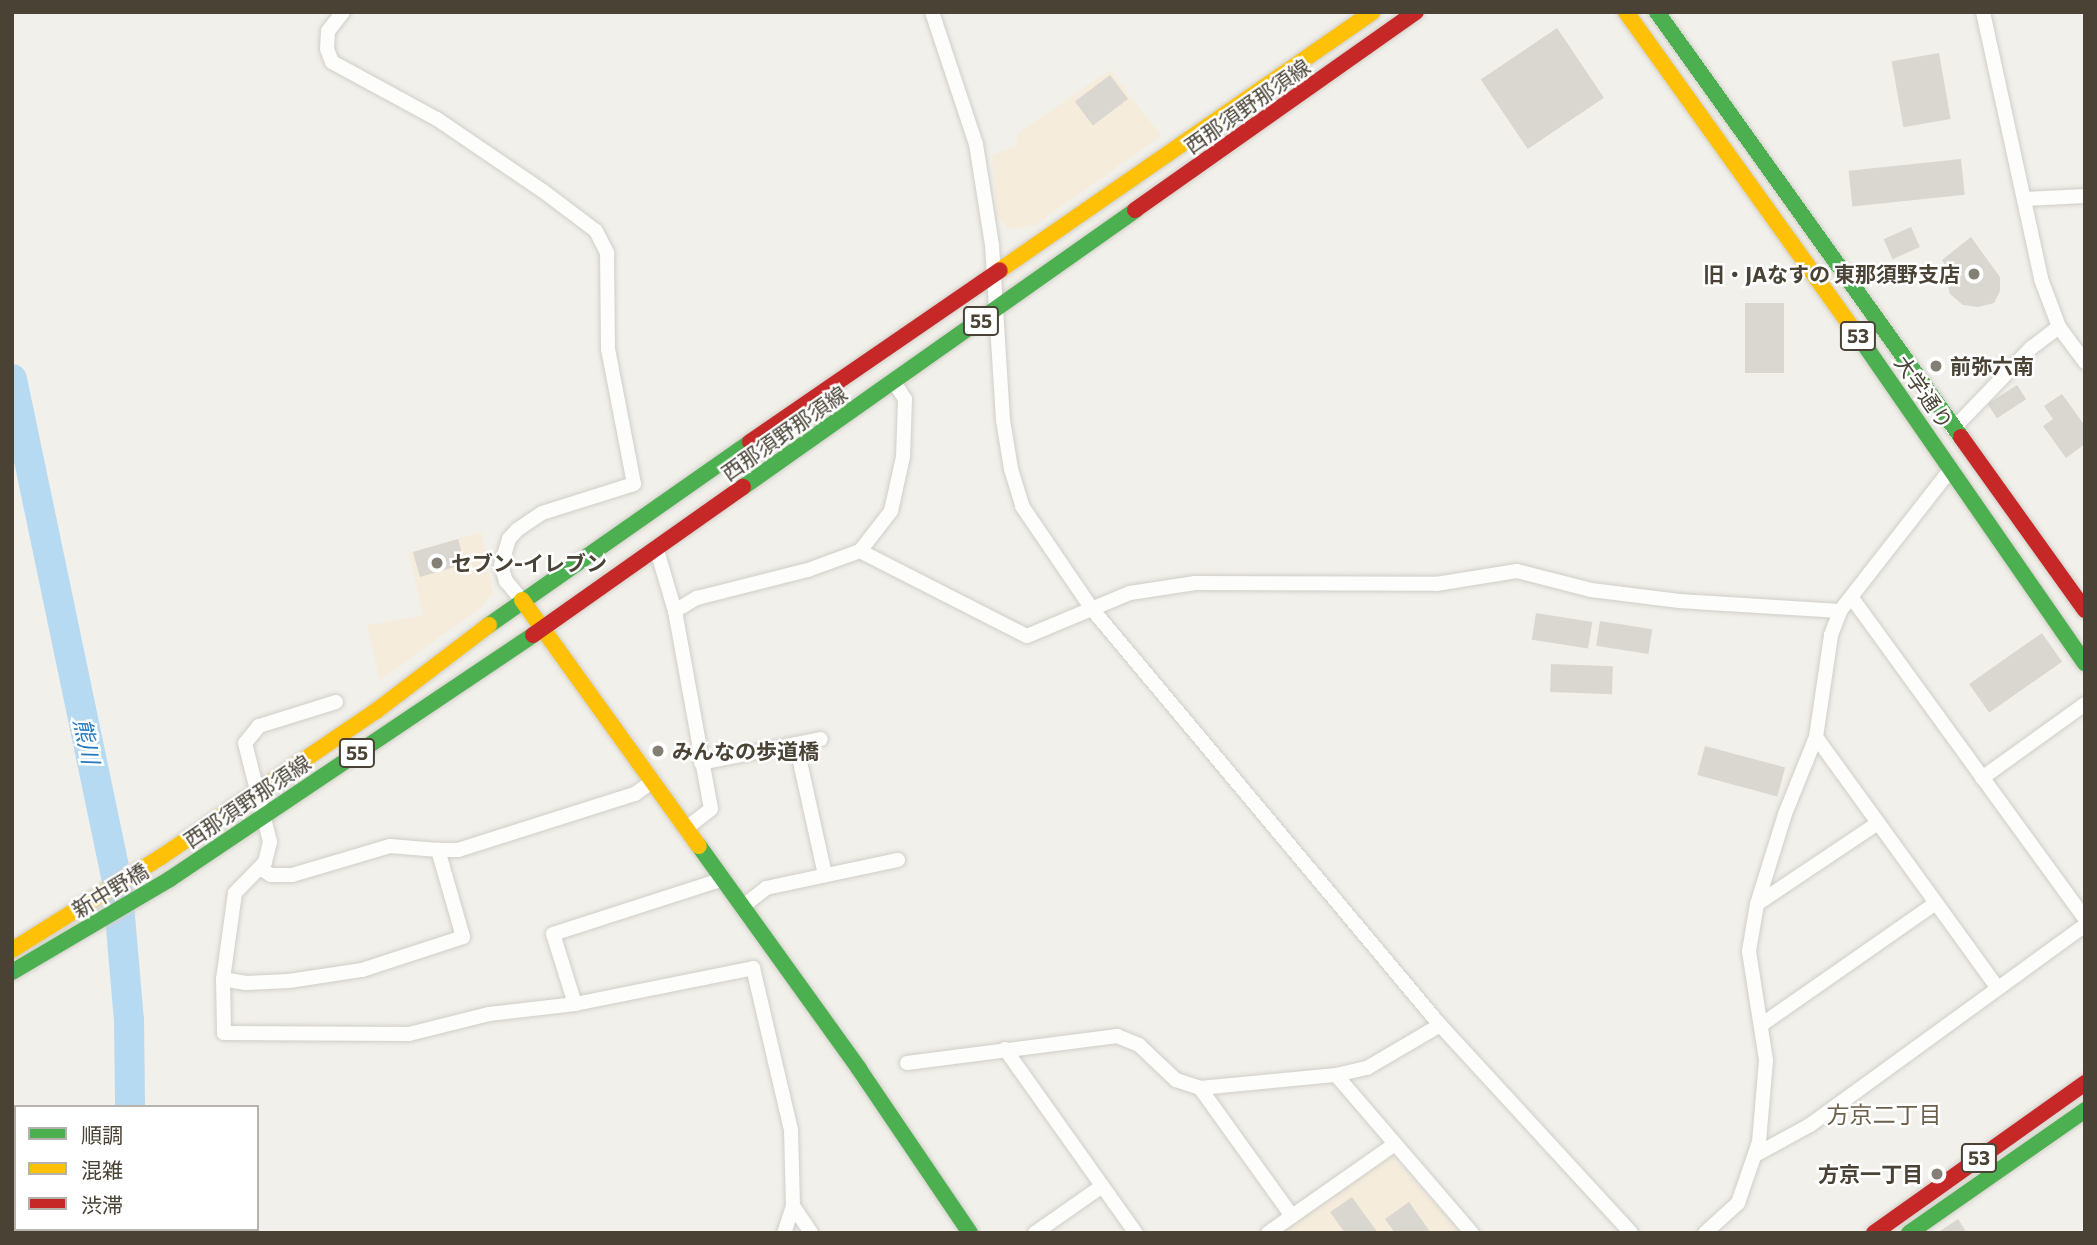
<!DOCTYPE html>
<html>
<head>
<meta charset="utf-8">
<style>
	body { margin:0 }
	#map { position:relative; width:2097px; height:1245px; overflow:hidden; background:#f2f0ea; font-family:Commissioner,"Noto Sans JP",sans-serif }
	div>[style] { position:absolute }
	[style*='--x'] { left:calc(var(--x)*1px); top:calc(var(--y)*1px); width:calc(var(--w)*1px); rotate:calc(var(--a)*1deg) }
	.commercial>* { inset:0; background:#f5ecdc }
	.river>* { height:30px; margin:-15px; padding:0 15px; transform-origin:15px; border-radius:15px; background:#b7daf3 }
	.building>* { inset:0; background:#dad7d1; transform-origin:0 0 }
	.roads { filter:drop-shadow(0 0 2px #d0cec8) drop-shadow(0 0 2px #d0cec8) }
	.street>* { height:14px; margin:-7px; padding:0 7px; transform-origin:7px; border-radius:7px; background:#fdfdfc }
	.fast>* { height:16px; margin:-8px; padding:0 8px; transform-origin:8px; border-radius:8px; background:#4caf50 }
	.slow>* { height:16px; margin:-8px; padding:0 8px; transform-origin:8px; border-radius:8px; background:#ffc107 }
	.jam>* { height:16px; margin:-8px; padding:0 8px; transform-origin:8px; border-radius:8px; background:#c62828 }
	.dots>* { width:19px; height:19px; translate:-50% -50%; box-sizing:border-box; border:4px solid #fff; border-radius:50% }
	span { translate:-50% -50%; white-space:nowrap; text-align:center; line-height:1.15; -webkit-text-stroke:5px #fff; paint-order:stroke }
	.shield-label span { padding:2px 5px; background:#fff; border:2px solid; border-radius:5px; -webkit-text-stroke-width:0 }
	.shield-label { font-size:19px; color:#494235; font-weight:700 }
	.street-label { font-size:21px; color:#494235 }
	.poi-label { font-size:21px; color:#494235; font-weight:700 }
	.right { translate:-100% -50%; text-align:right }
	.left { translate:0 -50%; text-align:left }
	.water-label { font-size:23px; color:#2479bf; font-style:italic }
	.neighbourhood-label { font-size:23px; color:#6d604b }
	.frame { position:absolute; inset:0; border:14px solid #494235; pointer-events:none }
	.legend { position:absolute; left:14px; top:1105px; width:245px; height:126px; box-sizing:border-box; background:#fff; border:2px solid #b6b3ae; margin:0; padding:9px 12px; list-style:none; font-size:21px; color:#494235 }
	.legend li { display:flex; align-items:center; gap:14px; height:35px }
	.legend b { width:35px; border:2px solid #b6b3ae }
</style>
</head>
<body>
<div id="map">
	<div class="commercial">
		<div style="clip-path:polygon(1110px 70px,1161px 136px,1035px 225px,1009px 229px,997px 215px,992px 155px,1016px 146px,1018px 133px)"></div>
		<div style="clip-path:polygon(481px 532px,493px 593px,481px 607px,380px 680px,367px 625px,423px 616px,409px 553px)"></div>
		<div style="clip-path:polygon(1390px 1154px,1461px 1233px,1280px 1233px)"></div>
	</div>
	<div class="river">
		<div style="--x:12;--y:379;--w:513;--a:78.19"></div>
		<div style="--x:117;--y:881;--w:140;--a:85.1"></div>
		<div style="--x:129;--y:1020;--w:87;--a:89.3"></div>
		<div style="--x:131;--y:1229;--w:4;--a:90"></div>
	</div>
	<div class="building">
		<div style="left:1557px;top:28px;width:84px;height:92px;rotate:56deg"></div>
		<div style="left:1939px;top:53px;width:67px;height:48px;rotate:80deg"></div>
		<div style="left:1110px;top:75px;width:30px;height:44px;rotate:53deg"></div>
		<div style="left:1961px;top:159px;width:36px;height:113px;rotate:84deg"></div>
		<div style="left:1911px;top:227px;width:22px;height:30px;rotate:66deg"></div>
		<div style="clip-path:polygon(1971px 237px,2000px 277px,2000px 291px,1994px 303px,1978px 307px,1963px 305px,1950px 294px,1947px 283px,1950px 272px,1942px 260px)"></div>
		<div style="left:1745px;top:303px;width:39px;height:70px"></div>
		<div style="left:2017px;top:385px;width:17px;height:35px;rotate:57deg"></div>
		<div style="clip-path:polygon(2062px 394px,2085px 426px,2085px 444px,2066px 458px,2043px 426px,2053px 419px,2044px 406px)"></div>
		<div style="left:458px;top:539px;width:26px;height:47px;rotate:74deg"></div>
		<div style="left:1536px;top:613px;width:57px;height:27px;rotate:9deg"></div>
		<div style="left:1600px;top:621px;width:53px;height:25px;rotate:9deg"></div>
		<div style="left:2042px;top:633px;width:35px;height:89px;rotate:55deg"></div>
		<div style="left:1551px;top:664px;width:62px;height:28px;rotate:2deg"></div>
		<div style="left:1705px;top:746px;width:83px;height:30px;rotate:15deg"></div>
		<div style="clip-path:polygon(1352px 1197px,1378px 1233px,1345px 1233px,1330px 1212px)"></div>
		<div style="clip-path:polygon(1409px 1202px,1431px 1233px,1395px 1233px,1385px 1219px)"></div>
		<div style="clip-path:polygon(16px 1216px,16px 1229px,46px 1229px,48px 1233px,12px 1233px,12px 1218px)"></div>
		<div style="clip-path:polygon(1958px 1219px,1967px 1233px,1937px 1233px)"></div>
	</div>
	<div class="roads">
		<div class="street">
			<div style="--x:343;--y:12;--w:24;--a:128"></div>
			<div style="--x:328;--y:31;--w:18;--a:93"></div>
			<div style="--x:327;--y:49;--w:14;--a:69"></div>
			<div style="--x:332;--y:62;--w:119;--a:28.5"></div>
			<div style="--x:437;--y:119;--w:128;--a:34.2"></div>
			<div style="--x:543;--y:191;--w:66;--a:37"></div>
			<div style="--x:596;--y:231;--w:25;--a:63"></div>
			<div style="--x:607;--y:253;--w:96;--a:89.4"></div>
			<div style="--x:608;--y:349;--w:137;--a:79.1"></div>
			<div style="--x:634;--y:484;--w:96;--a:162.5"></div>
			<div style="--x:542;--y:513;--w:30;--a:146"></div>
			<div style="--x:517;--y:530;--w:12;--a:132"></div>
			<div style="--x:509;--y:539;--w:27;--a:107"></div>
			<div style="--x:501;--y:565;--w:17;--a:73"></div>
			<div style="--x:506;--y:581;--w:25;--a:50"></div>
			<div style="--x:932;--y:12;--w:139;--a:71.6"></div>
			<div style="--x:976;--y:144;--w:102;--a:81"></div>
			<div style="--x:992;--y:245;--w:175;--a:86.4"></div>
			<div style="--x:1003;--y:420;--w:50;--a:80.7"></div>
			<div style="--x:1011;--y:469;--w:39;--a:73"></div>
			<div style="--x:1022;--y:506;--w:125;--a:55.8"></div>
			<div style="--x:1092;--y:609;--w:542;--a:50.09"></div>
			<div style="--x:1440;--y:1025;--w:282;--a:47.4"></div>
			<div style="--x:1983;--y:12;--w:273;--a:77.7"></div>
			<div style="--x:2041;--y:279;--w:51;--a:69.4"></div>
			<div style="--x:2059;--y:327;--w:44;--a:53.4"></div>
			<div style="--x:2025;--y:199;--w:60;--a:-2.9"></div>
			<div style="--x:1953;--y:429;--w:112;--a:-46.1"></div>
			<div style="--x:2031;--y:348;--w:35;--a:-37"></div>
			<div style="--x:656;--y:547;--w:67;--a:73.5"></div>
			<div style="--x:675;--y:611;--w:201;--a:79.7"></div>
			<div style="--x:711;--y:809;--w:31;--a:142"></div>
			<div style="--x:860;--y:551;--w:51;--a:-52.2"></div>
			<div style="--x:891;--y:511;--w:55;--a:-77.5"></div>
			<div style="--x:903;--y:457;--w:58;--a:-88"></div>
			<div style="--x:905;--y:399;--w:20;--a:-123"></div>
			<div style="--x:1852;--y:598;--w:397;--a:54"></div>
			<div style="--x:675;--y:611;--w:26;--a:-31"></div>
			<div style="--x:697;--y:598;--w:114;--a:-14.2"></div>
			<div style="--x:808;--y:570;--w:55;--a:-20.1"></div>
			<div style="--x:860;--y:551;--w:187;--a:27"></div>
			<div style="--x:1027;--y:636;--w:112;--a:-22.7"></div>
			<div style="--x:1130;--y:593;--w:66;--a:-8.7"></div>
			<div style="--x:1195;--y:583;--w:241;--a:0.2"></div>
			<div style="--x:1436;--y:584;--w:82;--a:-9.1"></div>
			<div style="--x:1517;--y:571;--w:76;--a:14.4"></div>
			<div style="--x:1591;--y:590;--w:89;--a:7.1"></div>
			<div style="--x:1679;--y:601;--w:161;--a:3.6"></div>
			<div style="--x:336;--y:702;--w:81;--a:162.7"></div>
			<div style="--x:259;--y:726;--w:22;--a:129"></div>
			<div style="--x:245;--y:743;--w:102;--a:75.8"></div>
			<div style="--x:270;--y:842;--w:21;--a:104"></div>
			<div style="--x:265;--y:862;--w:43;--a:134.1"></div>
			<div style="--x:235;--y:893;--w:87;--a:97.9"></div>
			<div style="--x:223;--y:979;--w:54;--a:88.9"></div>
			<div style="--x:224;--y:1033;--w:185;--a:0.3"></div>
			<div style="--x:409;--y:1034;--w:82;--a:-14"></div>
			<div style="--x:489;--y:1014;--w:87;--a:-6.6"></div>
			<div style="--x:575;--y:1004;--w:182;--a:-11.4"></div>
			<div style="--x:753;--y:968;--w:166;--a:76.8"></div>
			<div style="--x:791;--y:1130;--w:76;--a:88.5"></div>
			<div style="--x:793;--y:1206;--w:28;--a:108"></div>
			<div style="--x:1816;--y:737;--w:309;--a:54.1"></div>
			<div style="--x:796;--y:744;--w:134;--a:77.5"></div>
			<div style="--x:701;--y:763;--w:122;--a:-11.3"></div>
			<div style="--x:1982;--y:778;--w:127;--a:-35.7"></div>
			<div style="--x:438;--y:850;--w:20;--a:0"></div>
			<div style="--x:458;--y:850;--w:186;--a:-17.6"></div>
			<div style="--x:635;--y:794;--w:22;--a:-36"></div>
			<div style="--x:1757;--y:904;--w:146;--a:-33.8"></div>
			<div style="--x:742;--y:907;--w:31;--a:-38"></div>
			<div style="--x:766;--y:888;--w:135;--a:-12"></div>
			<div style="--x:223;--y:979;--w:23;--a:10"></div>
			<div style="--x:246;--y:983;--w:43;--a:-2.7"></div>
			<div style="--x:289;--y:981;--w:74;--a:-8.6"></div>
			<div style="--x:362;--y:970;--w:106;--a:-18.1"></div>
			<div style="--x:463;--y:937;--w:91;--a:-106"></div>
			<div style="--x:438;--y:850;--w:48;--a:-175.2"></div>
			<div style="--x:390;--y:846;--w:102;--a:163.5"></div>
			<div style="--x:292;--y:875;--w:21;--a:180"></div>
			<div style="--x:271;--y:875;--w:13;--a:-148"></div>
			<div style="--x:575;--y:1004;--w:73;--a:-107.4"></div>
			<div style="--x:553;--y:934;--w:179;--a:-17.9"></div>
			<div style="--x:1761;--y:1025;--w:213;--a:-34.9"></div>
			<div style="--x:1005;--y:1049;--w:226;--a:54.6"></div>
			<div style="--x:907;--y:1063;--w:212;--a:-7.3"></div>
			<div style="--x:1117;--y:1036;--w:24;--a:22"></div>
			<div style="--x:1139;--y:1045;--w:51;--a:43.4"></div>
			<div style="--x:1176;--y:1080;--w:25;--a:18"></div>
			<div style="--x:1200;--y:1088;--w:137;--a:-5.5"></div>
			<div style="--x:1336;--y:1075;--w:32;--a:-13"></div>
			<div style="--x:1367;--y:1068;--w:85;--a:-30.5"></div>
			<div style="--x:1336;--y:1075;--w:208;--a:49.3"></div>
			<div style="--x:1200;--y:1088;--w:158;--a:54.3"></div>
			<div style="--x:1755;--y:1155;--w:63;--a:-28.6"></div>
			<div style="--x:1810;--y:1125;--w:340;--a:-36"></div>
			<div style="--x:793;--y:1206;--w:32;--a:56"></div>
			<div style="--x:1035;--y:1233;--w:82;--a:-35"></div>
			<div style="--x:1268;--y:1233;--w:155;--a:-35"></div>
			<div style="--x:1705;--y:1233;--w:45;--a:-42.3"></div>
			<div style="--x:1738;--y:1203;--w:65;--a:-71"></div>
			<div style="--x:1759;--y:1142;--w:82;--a:-85.1"></div>
			<div style="--x:1766;--y:1060;--w:110;--a:-98.9"></div>
			<div style="--x:1749;--y:951;--w:48;--a:-80.3"></div>
			<div style="--x:1757;--y:904;--w:94;--a:-72.7"></div>
			<div style="--x:1785;--y:814;--w:83;--a:-68.1"></div>
			<div style="--x:1816;--y:737;--w:103;--a:-81.6"></div>
			<div style="--x:1831;--y:635;--w:26;--a:-69"></div>
			<div style="--x:1840;--y:611;--w:180;--a:-52"></div>
		</div>
		<div class="fast">
			<div style="--x:1657;--y:12;--w:523;--a:54.42"></div>
			<div style="--x:1859;--y:337;--w:397;--a:55.3"></div>
			<div style="--x:743;--y:487;--w:480;--a:-35.2"></div>
			<div style="--x:489;--y:625;--w:319;--a:-35"></div>
			<div style="--x:699;--y:846;--w:274;--a:54.3"></div>
			<div style="--x:859;--y:1069;--w:198;--a:55.9"></div>
			<div style="--x:12;--y:972;--w:183;--a:-30.5"></div>
			<div style="--x:170;--y:879;--w:437;--a:-33.9"></div>
			<div style="--x:1909;--y:1233;--w:215;--a:-34.9"></div>
		</div>
		<div class="slow">
			<div style="--x:1626;--y:12;--w:400;--a:54.4"></div>
			<div style="--x:1000;--y:270;--w:453;--a:-34.7"></div>
			<div style="--x:522;--y:600;--w:303;--a:54.3"></div>
			<div style="--x:12;--y:950;--w:176;--a:-32"></div>
			<div style="--x:161;--y:857;--w:260;--a:-34.2"></div>
			<div style="--x:376;--y:711;--w:142;--a:-37.3"></div>
		</div>
		<div class="jam">
			<div style="--x:1135;--y:210;--w:344;--a:-35.2"></div>
			<div style="--x:1961;--y:437;--w:213;--a:54.4"></div>
			<div style="--x:750;--y:442;--w:303;--a:-34.5"></div>
			<div style="--x:533;--y:635;--w:257;--a:-35.2"></div>
			<div style="--x:1874;--y:1233;--w:259;--a:-35.4"></div>
		</div>
	</div>
	<div class="dots">
		<div style="left:1974px;top:274px;background:#847f74"></div>
		<div style="left:1936px;top:366px;background:#847f74"></div>
		<div style="left:437px;top:563px;background:#847f74"></div>
		<div style="left:658px;top:751px;background:#847f74"></div>
		<div style="left:1937px;top:1174px;background:#847f74"></div>
	</div>
	<div class="shield-label">
		<span style="left:981px;top:321px">55</span>
		<span style="left:1858px;top:336px">53</span>
		<span style="left:357px;top:753px">55</span>
		<span style="left:1979px;top:1158px">53</span>
	</div>
	<div class="street-label">
		<span style="left:1247px;top:106px;rotate:-35deg">西那須野那須線</span>
		<span style="left:1924px;top:392px;rotate:55deg">大学通り</span>
		<span style="left:784px;top:433px;rotate:-35deg">西那須野那須線</span>
		<span style="left:247px;top:801px;rotate:-34deg">西那須野那須線</span>
		<span style="left:110px;top:890px;rotate:-31deg">新中野橋</span>
	</div>
	<div class="poi-label">
		<span class="right" style="left:1960px;top:274px">旧・JAなすの 東那須野支店</span>
		<span class="left" style="left:1950px;top:366px">前弥六南</span>
		<span class="left" style="left:451px;top:563px">セブン-イレブン</span>
		<span class="left" style="left:672px;top:751px">みんなの歩道橋</span>
		<span class="right" style="left:1923px;top:1174px">方京一丁目</span>
	</div>
	<div class="water-label">
		<span style="left:87px;top:741px;rotate:78deg">熊川</span>
	</div>
	<div class="neighbourhood-label">
		<span style="left:1884px;top:1114px">方京二丁目</span>
	</div>
	<div class="frame"></div>
	<ul class="legend">
	<li><b style="height:9px;background:#4caf50"></b>順調</li>
	<li><b style="height:9px;background:#ffc107"></b>混雑</li>
	<li><b style="height:9px;background:#c62828"></b>渋滞</li>
	</ul>
</div>
</body>
</html>
